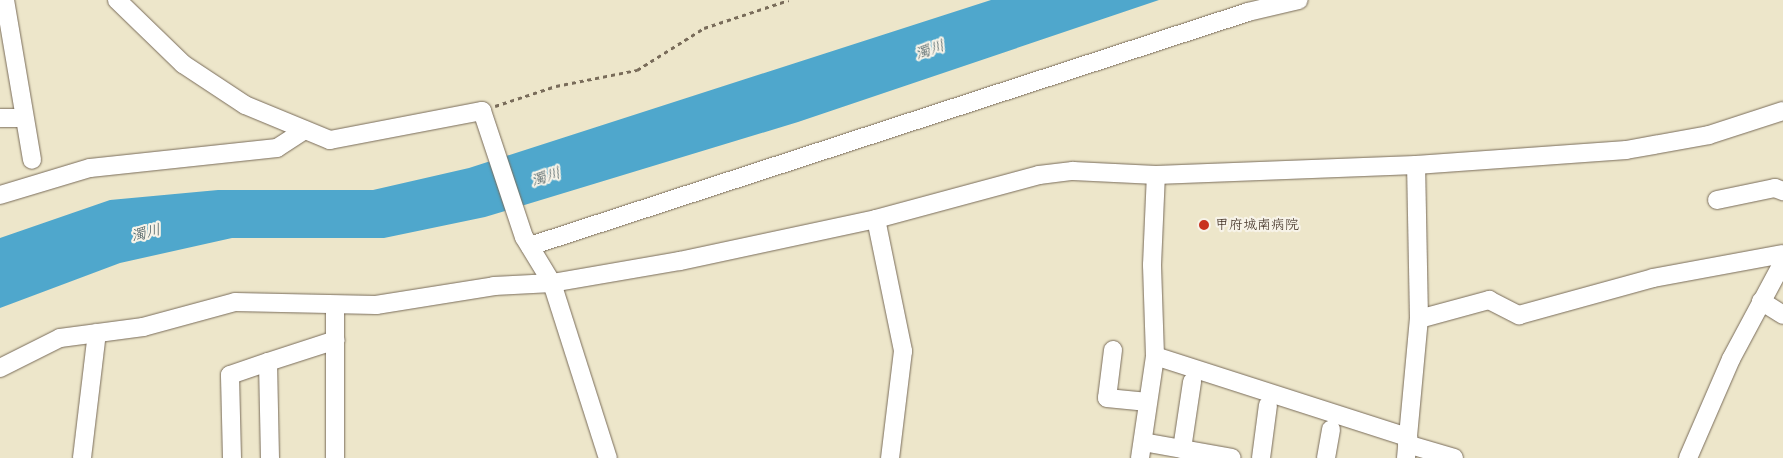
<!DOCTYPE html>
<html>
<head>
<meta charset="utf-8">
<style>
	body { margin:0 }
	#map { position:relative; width:1783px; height:458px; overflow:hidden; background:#ede6ca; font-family:"Architects Daughter","Klee One",sans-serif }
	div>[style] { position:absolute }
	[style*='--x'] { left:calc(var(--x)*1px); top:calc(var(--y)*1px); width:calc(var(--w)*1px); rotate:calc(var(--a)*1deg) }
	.water>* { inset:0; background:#4fa7cc }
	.path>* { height:2.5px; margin-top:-1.25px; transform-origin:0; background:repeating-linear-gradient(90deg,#796c5a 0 4px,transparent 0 8px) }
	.roads { filter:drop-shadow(0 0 1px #796c5a) drop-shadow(0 0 1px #796c5a) }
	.minor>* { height:18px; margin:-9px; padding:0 9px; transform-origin:9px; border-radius:9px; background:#fff }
	.dots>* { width:14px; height:14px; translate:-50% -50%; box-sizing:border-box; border:2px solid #f7f3e8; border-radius:50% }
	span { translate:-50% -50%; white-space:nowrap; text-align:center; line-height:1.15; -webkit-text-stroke:4.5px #f7f3e8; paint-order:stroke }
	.poi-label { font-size:14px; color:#3b2a1e }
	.left { translate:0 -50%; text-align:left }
	.water-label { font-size:15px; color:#42565b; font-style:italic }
</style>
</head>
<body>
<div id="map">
	<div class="water">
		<div style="clip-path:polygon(991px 0,1159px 0,798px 122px,485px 217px,384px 238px,232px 238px,120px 263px,0 308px,0 238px,110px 200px,218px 190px,373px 190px,469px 168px)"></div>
	</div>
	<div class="path">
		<div style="--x:495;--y:106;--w:64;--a:-18.2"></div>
		<div style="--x:556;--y:86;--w:83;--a:-11.2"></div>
		<div style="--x:637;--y:70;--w:79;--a:-32.1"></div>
		<div style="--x:704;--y:28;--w:89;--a:-18.2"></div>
	</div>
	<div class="roads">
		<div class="minor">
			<div style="--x:5;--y:0;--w:162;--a:80.4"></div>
			<div style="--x:117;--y:0;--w:92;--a:44.1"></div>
			<div style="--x:183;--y:64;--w:74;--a:33.5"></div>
			<div style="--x:245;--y:105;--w:92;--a:22.4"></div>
			<div style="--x:330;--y:140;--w:155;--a:-10.8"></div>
			<div style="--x:482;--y:111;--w:133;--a:71.6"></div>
			<div style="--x:524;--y:237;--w:54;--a:58.7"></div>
			<div style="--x:552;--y:283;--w:184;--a:72.3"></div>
			<div style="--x:0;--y:118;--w:24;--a:0"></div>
			<div style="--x:0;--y:195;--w:94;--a:-16.7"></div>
			<div style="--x:90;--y:168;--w:188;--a:-6.1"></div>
			<div style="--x:277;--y:148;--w:33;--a:-33"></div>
			<div style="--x:1717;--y:200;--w:59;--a:-11.7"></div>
			<div style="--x:1775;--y:188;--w:9;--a:21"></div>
			<div style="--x:876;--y:219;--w:135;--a:78.4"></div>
			<div style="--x:903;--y:351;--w:108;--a:96.9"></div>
			<div style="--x:530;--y:246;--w:755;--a:-18.05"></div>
			<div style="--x:1248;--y:12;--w:52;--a:-13.2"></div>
			<div style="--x:1761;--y:301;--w:26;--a:32"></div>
			<div style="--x:1419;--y:319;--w:73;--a:-15.2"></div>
			<div style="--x:1489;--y:300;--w:34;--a:27"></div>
			<div style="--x:1519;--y:315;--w:139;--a:-15.4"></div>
			<div style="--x:1653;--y:278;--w:132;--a:-10.5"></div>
			<div style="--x:1113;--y:350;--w:48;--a:97.1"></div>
			<div style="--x:1107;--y:398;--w:41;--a:5.6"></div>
			<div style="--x:1155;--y:356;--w:266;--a:17.8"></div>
			<div style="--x:0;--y:368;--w:67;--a:-26.6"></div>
			<div style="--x:60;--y:338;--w:84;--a:-7.5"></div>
			<div style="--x:143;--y:327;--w:95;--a:-15.2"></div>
			<div style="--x:235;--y:302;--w:141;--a:1.2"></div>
			<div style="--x:376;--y:305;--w:120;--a:-9.1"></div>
			<div style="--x:494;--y:286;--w:58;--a:-3"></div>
			<div style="--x:552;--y:283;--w:130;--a:-9.8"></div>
			<div style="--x:680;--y:261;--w:200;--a:-12.1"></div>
			<div style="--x:876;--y:219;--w:169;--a:-15.1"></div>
			<div style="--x:1039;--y:175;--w:34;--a:-7"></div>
			<div style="--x:1073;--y:171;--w:83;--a:2.8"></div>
			<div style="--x:1156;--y:175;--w:260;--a:-2.2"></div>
			<div style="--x:1416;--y:165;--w:211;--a:-4.1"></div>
			<div style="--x:1626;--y:150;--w:84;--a:-10.2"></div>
			<div style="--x:1709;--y:135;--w:78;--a:-18"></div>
			<div style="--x:1143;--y:442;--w:90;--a:10.2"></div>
			<div style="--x:1407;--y:444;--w:49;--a:16.6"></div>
			<div style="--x:1182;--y:449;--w:68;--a:-81.5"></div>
			<div style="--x:82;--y:458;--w:126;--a:-83.2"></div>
			<div style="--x:232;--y:458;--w:83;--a:-91.4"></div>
			<div style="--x:230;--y:375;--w:40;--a:-18.9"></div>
			<div style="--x:270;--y:458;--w:96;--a:-91.2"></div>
			<div style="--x:268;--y:362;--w:71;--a:-17.9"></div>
			<div style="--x:335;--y:458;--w:151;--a:-90"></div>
			<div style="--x:1140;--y:458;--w:103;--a:-81.6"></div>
			<div style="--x:1155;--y:356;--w:91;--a:-91.9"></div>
			<div style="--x:1152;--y:265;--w:90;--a:-87.5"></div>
			<div style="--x:1261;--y:458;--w:53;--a:-82.5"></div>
			<div style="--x:1326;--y:458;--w:29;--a:-80"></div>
			<div style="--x:1406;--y:458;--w:140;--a:-84.7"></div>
			<div style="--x:1419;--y:319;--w:154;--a:-91.1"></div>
			<div style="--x:1688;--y:458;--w:108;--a:-66.5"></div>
			<div style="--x:1731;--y:359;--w:110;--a:-61.8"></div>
		</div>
	</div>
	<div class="dots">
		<div style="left:1204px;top:225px;background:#c8321e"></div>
	</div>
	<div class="poi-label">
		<span class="left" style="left:1215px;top:225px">甲府城南病院</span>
	</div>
	<div class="water-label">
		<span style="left:930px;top:50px;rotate:-19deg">濁川</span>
		<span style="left:546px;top:177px;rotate:-18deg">濁川</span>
		<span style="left:146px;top:233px;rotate:-14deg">濁川</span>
	</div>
</div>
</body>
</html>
